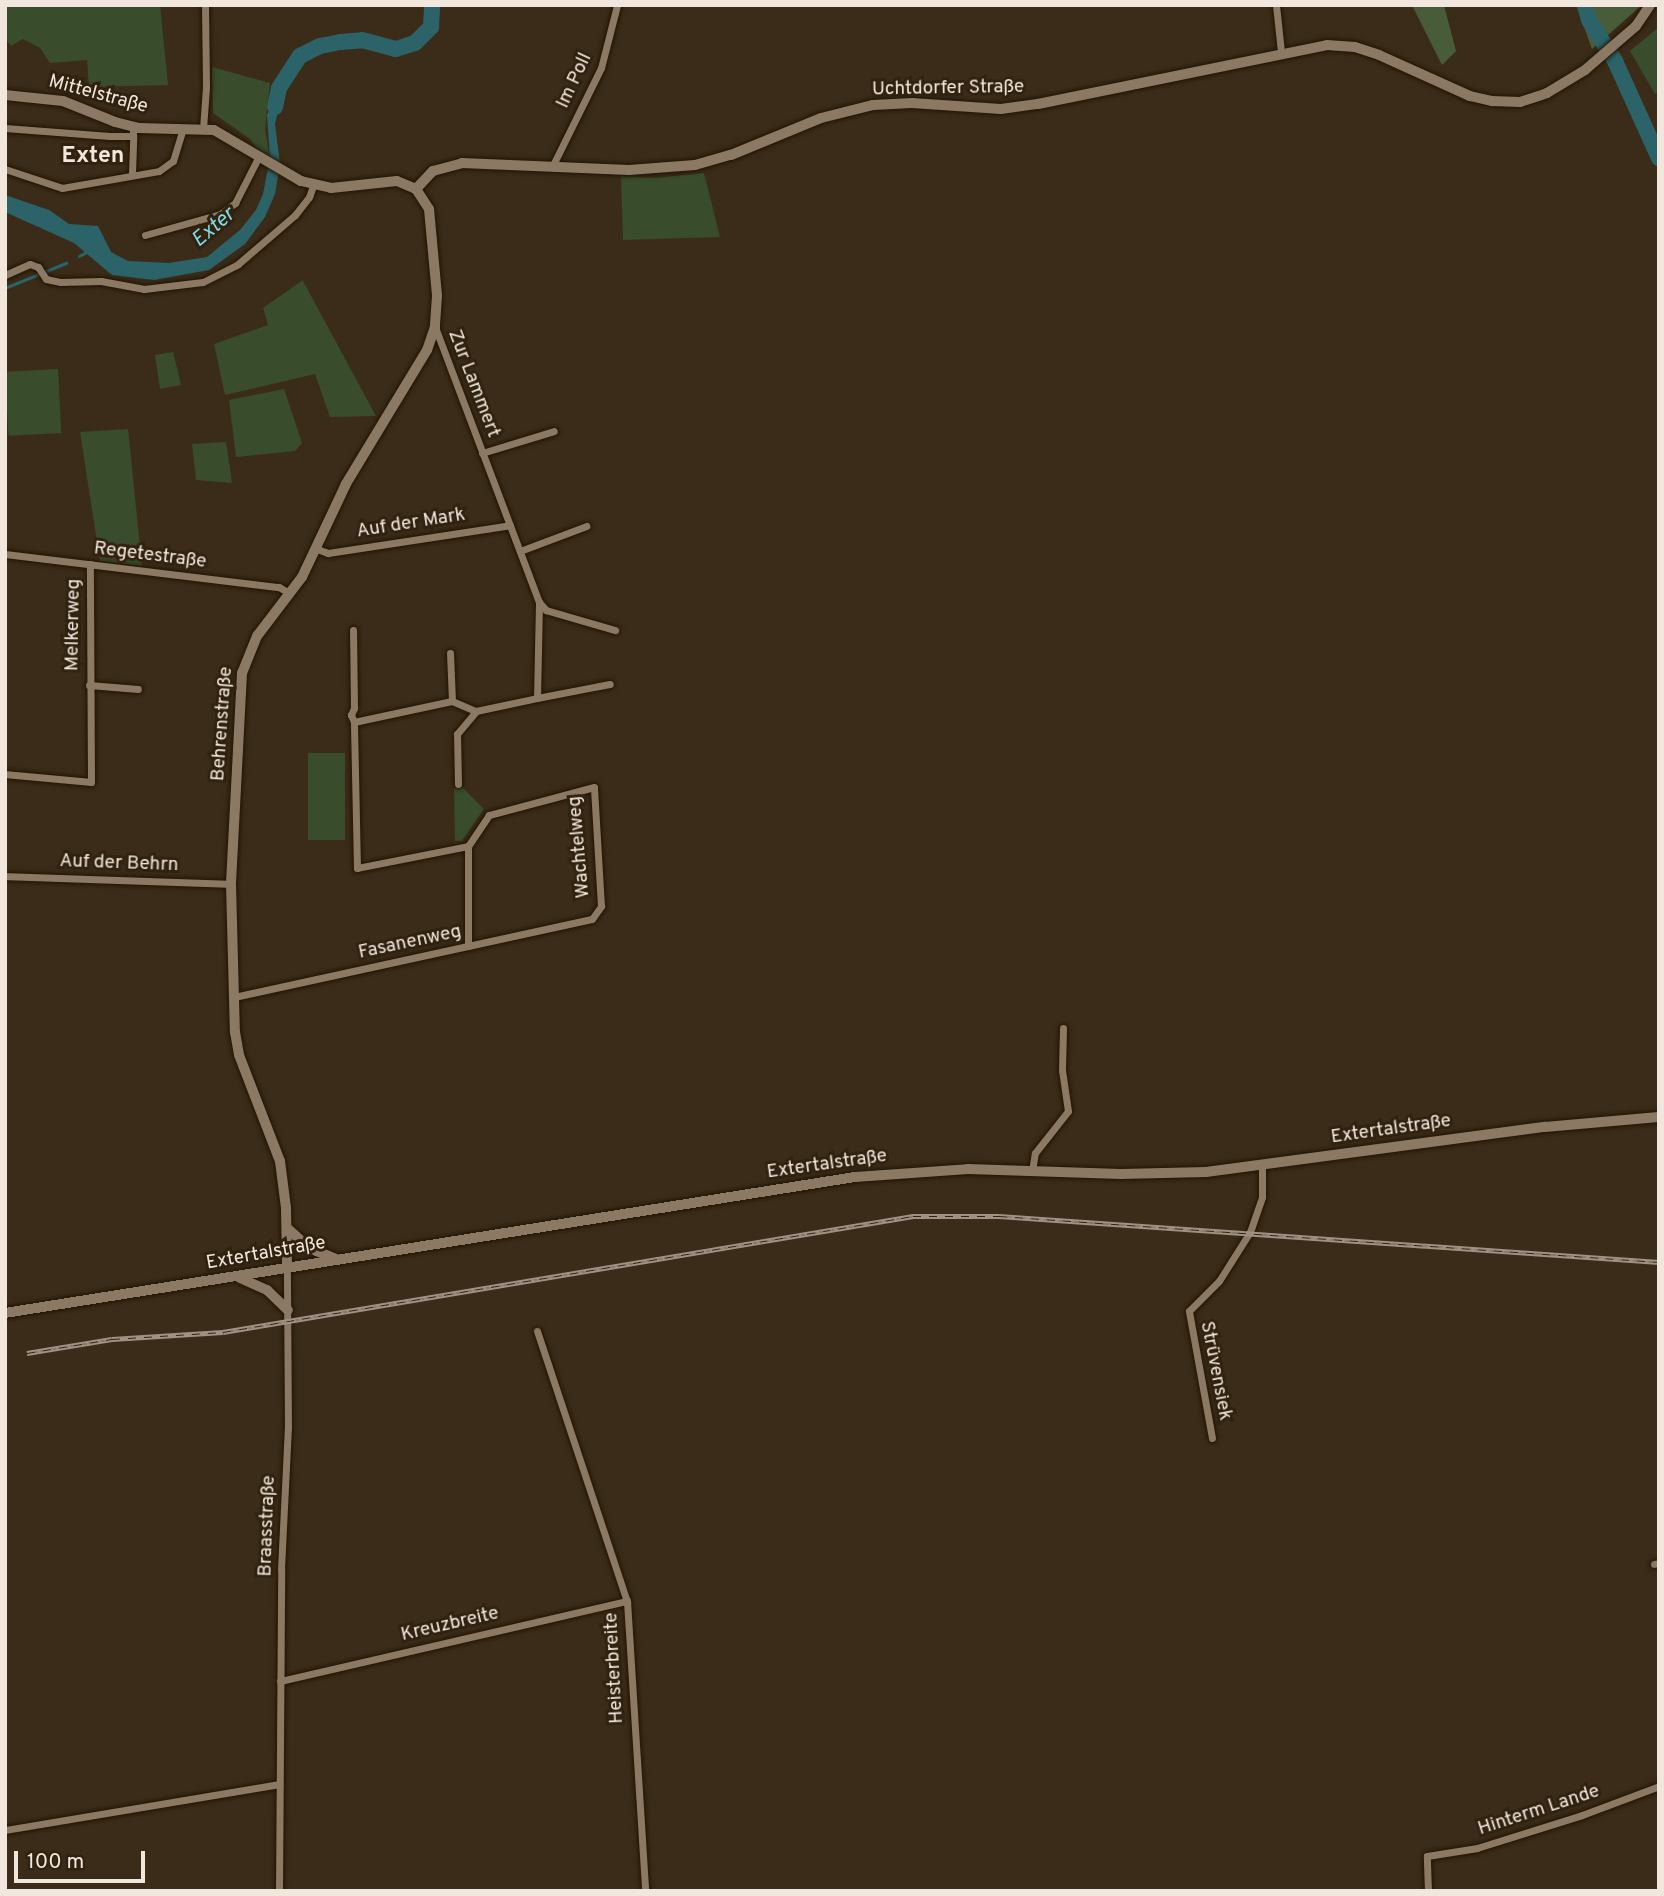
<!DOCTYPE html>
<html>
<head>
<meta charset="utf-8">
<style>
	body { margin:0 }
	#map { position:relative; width:1664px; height:1896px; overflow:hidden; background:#3b2c19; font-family:Overpass,sans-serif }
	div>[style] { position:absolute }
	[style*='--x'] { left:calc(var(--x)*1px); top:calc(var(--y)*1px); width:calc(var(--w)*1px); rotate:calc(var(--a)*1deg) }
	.green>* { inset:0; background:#394c2b; transform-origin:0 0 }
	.forest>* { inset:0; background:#485c3a }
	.water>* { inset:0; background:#2c6369 }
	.stream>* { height:2.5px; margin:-1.25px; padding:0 1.25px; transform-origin:1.25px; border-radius:1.25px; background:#2c6369 }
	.river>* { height:16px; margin:-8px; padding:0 8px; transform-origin:8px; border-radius:8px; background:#2c6369 }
	.roads { filter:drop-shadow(0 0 2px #221403) drop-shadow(0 0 2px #221403) }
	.street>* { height:7px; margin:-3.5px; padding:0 3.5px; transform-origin:3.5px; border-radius:3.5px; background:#8b7964 }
	.secondary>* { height:10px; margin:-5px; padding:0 5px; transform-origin:5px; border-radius:5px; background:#8b7964 }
	.rail>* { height:5px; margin-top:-2.5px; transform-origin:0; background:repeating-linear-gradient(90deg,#31220f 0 8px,#9f9284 0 16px); box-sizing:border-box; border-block:2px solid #9f9284 }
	span { translate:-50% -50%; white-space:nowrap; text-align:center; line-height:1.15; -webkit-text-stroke:6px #31220f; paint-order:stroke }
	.street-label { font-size:19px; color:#f1e7dc }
	.water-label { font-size:21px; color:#7fdbe6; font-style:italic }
	.quarter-label { font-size:23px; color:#f1e7dc; font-weight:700 }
	.frame { position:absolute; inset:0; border:7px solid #f1e7dc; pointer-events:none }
	.scale { position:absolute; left:14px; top:1851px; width:131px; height:32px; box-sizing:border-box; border:4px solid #f1e7dc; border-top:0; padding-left:9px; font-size:21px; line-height:24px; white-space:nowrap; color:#f1e7dc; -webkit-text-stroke:5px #31220f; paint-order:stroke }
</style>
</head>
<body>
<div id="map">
	<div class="green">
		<div style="clip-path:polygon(5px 5px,160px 5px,168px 85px,89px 87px,87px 60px,50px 63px,40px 48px,23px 39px,11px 46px,5px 39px)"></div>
		<div style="clip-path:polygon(1659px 27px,1659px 91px,1655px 94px,1630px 51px)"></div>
		<div style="clip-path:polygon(212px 67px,270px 83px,265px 128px,270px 160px,261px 155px,250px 139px,213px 113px)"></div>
		<div style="clip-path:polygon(704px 173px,720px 237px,623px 240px,621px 176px,655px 178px)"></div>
		<div style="clip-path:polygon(303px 280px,303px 281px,376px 416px,330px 417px,315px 374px,225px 395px,214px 344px,268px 325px,263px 308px)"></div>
		<div style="clip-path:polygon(173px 352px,181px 385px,160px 389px,155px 355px)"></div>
		<div style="left:58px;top:369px;width:64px;height:53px;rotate:87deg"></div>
		<div style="clip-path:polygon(284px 389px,302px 443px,295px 451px,236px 457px,229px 400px)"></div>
		<div style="clip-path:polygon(128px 429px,142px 566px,100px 561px,80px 432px)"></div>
		<div style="clip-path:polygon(226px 442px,232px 483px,196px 480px,192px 444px)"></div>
		<div style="left:308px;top:753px;width:37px;height:87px"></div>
		<div style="clip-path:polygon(454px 788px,463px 788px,484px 809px,462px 841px,455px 841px)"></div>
	</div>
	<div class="forest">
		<div style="clip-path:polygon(1412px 5px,1444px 5px,1456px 51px,1442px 65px)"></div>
		<div style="clip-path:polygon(1576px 5px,1642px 5px,1592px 49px)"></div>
	</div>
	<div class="water">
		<div style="clip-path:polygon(279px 88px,281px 101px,275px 124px,280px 164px,275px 194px,265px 217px,245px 244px,209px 270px,154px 280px,112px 275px,74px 243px,5px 212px,5px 195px,49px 210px,69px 224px,98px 226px,111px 252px,128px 261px,169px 263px,207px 257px,240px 230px,256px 210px,263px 194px,270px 158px,267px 115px)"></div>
	</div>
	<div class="stream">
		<div style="--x:79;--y:256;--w:7;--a:-27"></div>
		<div style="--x:5;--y:288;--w:66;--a:-22.3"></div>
	</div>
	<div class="river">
		<div style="--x:1585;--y:5;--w:16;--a:75"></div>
		<div style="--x:1589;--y:20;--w:49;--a:57.6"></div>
		<div style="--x:1615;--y:61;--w:107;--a:65.6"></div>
		<div style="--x:275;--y:107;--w:19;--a:-78"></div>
		<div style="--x:279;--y:88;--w:38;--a:-57"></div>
		<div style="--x:300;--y:56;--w:22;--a:-27"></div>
		<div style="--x:320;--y:46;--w:21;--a:-11"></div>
		<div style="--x:341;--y:42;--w:21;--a:-5"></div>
		<div style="--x:362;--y:40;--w:35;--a:15"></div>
		<div style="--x:396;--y:49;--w:20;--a:-18"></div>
		<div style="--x:415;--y:43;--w:23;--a:-45"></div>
		<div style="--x:431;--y:27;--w:22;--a:-87"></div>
	</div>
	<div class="roads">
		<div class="street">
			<div style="--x:1276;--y:5;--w:47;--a:83.9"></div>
			<div style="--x:5;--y:128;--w:105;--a:4.4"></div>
			<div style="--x:110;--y:136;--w:23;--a:0"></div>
			<div style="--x:133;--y:136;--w:9;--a:-90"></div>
			<div style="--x:203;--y:129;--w:42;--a:-85.9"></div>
			<div style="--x:206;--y:87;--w:82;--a:-90.7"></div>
			<div style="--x:552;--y:167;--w:110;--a:-63.7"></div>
			<div style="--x:601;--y:68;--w:65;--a:-75.7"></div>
			<div style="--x:5;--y:169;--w:60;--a:18.4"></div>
			<div style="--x:62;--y:188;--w:98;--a:-9.9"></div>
			<div style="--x:159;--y:171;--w:17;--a:-36"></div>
			<div style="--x:173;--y:161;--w:34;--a:-73"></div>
			<div style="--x:132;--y:173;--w:37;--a:-88"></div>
			<div style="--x:145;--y:235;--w:78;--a:-15.6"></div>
			<div style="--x:220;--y:214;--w:19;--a:-36"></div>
			<div style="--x:235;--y:203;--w:51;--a:-62.9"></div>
			<div style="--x:5;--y:275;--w:27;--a:-24"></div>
			<div style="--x:30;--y:264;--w:9;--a:21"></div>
			<div style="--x:38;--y:267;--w:14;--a:56"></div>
			<div style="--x:46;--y:279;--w:14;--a:12"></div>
			<div style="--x:60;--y:282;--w:41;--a:-1.4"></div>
			<div style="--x:101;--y:281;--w:44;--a:10.5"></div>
			<div style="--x:144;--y:289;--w:59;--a:-6.8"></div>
			<div style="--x:203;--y:282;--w:39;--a:-27"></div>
			<div style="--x:238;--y:264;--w:75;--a:-40.7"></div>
			<div style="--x:295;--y:215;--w:23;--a:-52"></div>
			<div style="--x:309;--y:197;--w:12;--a:-70"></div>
			<div style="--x:435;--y:327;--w:294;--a:69.3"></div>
			<div style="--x:539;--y:602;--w:11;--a:49"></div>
			<div style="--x:546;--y:610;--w:72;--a:16.2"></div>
			<div style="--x:482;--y:453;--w:75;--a:-17"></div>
			<div style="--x:317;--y:549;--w:12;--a:20"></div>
			<div style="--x:328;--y:553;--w:184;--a:-8.7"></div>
			<div style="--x:520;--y:551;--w:71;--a:-20.7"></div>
			<div style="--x:5;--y:554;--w:276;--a:6.9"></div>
			<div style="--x:279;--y:587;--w:12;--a:31"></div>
			<div style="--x:450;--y:653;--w:48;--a:87.6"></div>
			<div style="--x:89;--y:685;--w:49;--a:4.7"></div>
			<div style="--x:537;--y:698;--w:74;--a:-10.9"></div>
			<div style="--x:354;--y:722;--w:100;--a:-12.1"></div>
			<div style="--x:452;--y:701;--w:26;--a:23"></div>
			<div style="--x:476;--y:711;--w:62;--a:-12"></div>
			<div style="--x:537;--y:698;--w:96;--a:-88.8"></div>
			<div style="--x:5;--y:774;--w:86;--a:5.3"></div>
			<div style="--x:91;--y:782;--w:218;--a:-90.3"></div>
			<div style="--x:458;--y:784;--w:50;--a:-91.1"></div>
			<div style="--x:457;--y:734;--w:30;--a:-50"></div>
			<div style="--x:468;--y:846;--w:100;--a:90"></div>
			<div style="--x:5;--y:876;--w:226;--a:2"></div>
			<div style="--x:234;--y:997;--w:366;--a:-12.3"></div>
			<div style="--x:592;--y:919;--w:16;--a:-55"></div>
			<div style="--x:601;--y:906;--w:119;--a:-93.4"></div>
			<div style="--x:594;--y:787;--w:109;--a:165.1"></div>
			<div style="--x:489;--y:815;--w:37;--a:124"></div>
			<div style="--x:468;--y:846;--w:113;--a:168.8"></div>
			<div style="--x:357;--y:868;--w:146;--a:-91.2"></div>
			<div style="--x:354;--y:722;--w:8;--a:-113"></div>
			<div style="--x:351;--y:715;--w:8;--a:-67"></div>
			<div style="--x:354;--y:708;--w:78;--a:-90.7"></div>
			<div style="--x:1032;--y:1171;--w:18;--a:-81"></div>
			<div style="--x:1035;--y:1153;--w:53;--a:-51.8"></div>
			<div style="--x:1068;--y:1111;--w:41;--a:-98.3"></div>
			<div style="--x:1062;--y:1070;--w:42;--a:-88.6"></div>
			<div style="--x:537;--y:1331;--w:285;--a:71.6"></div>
			<div style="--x:627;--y:1601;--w:291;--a:86.4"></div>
			<div style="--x:1212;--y:1438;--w:129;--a:-100.3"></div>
			<div style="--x:1189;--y:1311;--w:42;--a:-45"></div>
			<div style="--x:1219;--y:1281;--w:58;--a:-57.7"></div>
			<div style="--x:1250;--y:1232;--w:37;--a:-71"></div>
			<div style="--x:1262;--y:1197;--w:31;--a:-90"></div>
			<div style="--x:1654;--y:1564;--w:5;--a:-11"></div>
			<div style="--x:280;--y:1681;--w:356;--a:-13"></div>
			<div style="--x:5;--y:1830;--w:278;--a:-9.5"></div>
			<div style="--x:279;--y:1891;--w:322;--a:-89.6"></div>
			<div style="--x:281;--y:1569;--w:141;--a:-87.2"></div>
			<div style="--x:288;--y:1428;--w:160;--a:-90.4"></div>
			<div style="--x:1428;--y:1891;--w:35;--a:-92"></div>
			<div style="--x:1427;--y:1856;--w:51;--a:-9.1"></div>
			<div style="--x:1477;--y:1848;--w:110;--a:-17.4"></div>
			<div style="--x:1582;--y:1815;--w:82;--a:-20.6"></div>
		</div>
		<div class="secondary">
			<div style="--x:5;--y:95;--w:58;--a:5.9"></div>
			<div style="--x:63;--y:101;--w:56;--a:22"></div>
			<div style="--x:115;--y:122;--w:25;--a:14"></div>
			<div style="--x:139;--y:128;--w:75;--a:1.5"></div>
			<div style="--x:214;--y:130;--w:101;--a:30.4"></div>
			<div style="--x:301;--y:181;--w:31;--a:13"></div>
			<div style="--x:331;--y:188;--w:66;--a:-6.1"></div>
			<div style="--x:397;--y:181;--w:21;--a:23"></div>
			<div style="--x:416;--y:189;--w:24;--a:57"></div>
			<div style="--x:429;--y:209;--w:87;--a:84.7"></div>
			<div style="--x:437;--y:296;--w:31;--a:94"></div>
			<div style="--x:435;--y:327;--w:24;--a:109"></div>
			<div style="--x:427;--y:350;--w:157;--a:121.2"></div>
			<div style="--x:346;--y:484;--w:103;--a:115.3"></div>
			<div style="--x:302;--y:577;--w:74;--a:127.3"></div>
			<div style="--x:257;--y:636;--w:40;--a:112"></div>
			<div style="--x:242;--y:673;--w:211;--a:93"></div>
			<div style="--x:231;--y:884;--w:148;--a:88.5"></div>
			<div style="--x:235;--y:1032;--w:23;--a:80"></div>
			<div style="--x:239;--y:1055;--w:114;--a:68.9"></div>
			<div style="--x:280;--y:1161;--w:47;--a:82.7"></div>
			<div style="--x:286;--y:1208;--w:60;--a:89"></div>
			<div style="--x:416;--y:189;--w:25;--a:-47"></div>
			<div style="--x:433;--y:171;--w:30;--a:-15"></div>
			<div style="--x:462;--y:163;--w:167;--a:2.4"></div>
			<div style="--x:629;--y:170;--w:66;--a:-4.3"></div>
			<div style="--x:695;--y:165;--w:37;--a:-16"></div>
			<div style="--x:731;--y:155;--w:97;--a:-22.3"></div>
			<div style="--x:821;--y:118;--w:54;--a:-14"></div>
			<div style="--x:873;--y:105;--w:39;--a:-3"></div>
			<div style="--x:912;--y:103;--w:89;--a:3.9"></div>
			<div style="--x:1001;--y:109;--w:37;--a:-8"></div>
			<div style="--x:1038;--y:104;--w:295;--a:-11.5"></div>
			<div style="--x:1327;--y:45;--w:28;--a:4"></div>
			<div style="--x:1355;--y:47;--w:25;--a:18"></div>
			<div style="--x:1379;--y:55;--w:100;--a:24.3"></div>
			<div style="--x:1470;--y:96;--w:23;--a:13"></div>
			<div style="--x:1492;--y:101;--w:28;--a:2"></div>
			<div style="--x:1520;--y:102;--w:28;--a:-18"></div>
			<div style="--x:1547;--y:93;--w:44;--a:-31.2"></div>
			<div style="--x:1585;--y:70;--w:67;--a:-40.8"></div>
			<div style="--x:1636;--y:26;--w:25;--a:-56"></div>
			<div style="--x:287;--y:1228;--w:30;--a:42"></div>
			<div style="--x:309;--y:1248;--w:29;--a:22"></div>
			<div style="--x:240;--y:1278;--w:30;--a:24"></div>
			<div style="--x:267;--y:1290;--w:29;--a:44"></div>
			<div style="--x:5;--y:1313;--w:861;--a:-9.09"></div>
			<div style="--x:855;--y:1177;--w:113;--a:-4"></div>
			<div style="--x:968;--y:1169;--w:153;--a:1.9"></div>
			<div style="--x:1121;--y:1174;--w:85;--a:-1.3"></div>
			<div style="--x:1206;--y:1172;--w:342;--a:-7.6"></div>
			<div style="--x:1545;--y:1127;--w:114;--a:-5"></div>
		</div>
	</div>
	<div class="rail">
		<div style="--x:27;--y:1353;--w:86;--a:-9.4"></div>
		<div style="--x:112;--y:1339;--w:111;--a:-3.6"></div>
		<div style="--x:223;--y:1332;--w:700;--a:-9.54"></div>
		<div style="--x:913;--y:1216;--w:86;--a:0"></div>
		<div style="--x:999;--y:1216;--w:662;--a:3.99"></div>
	</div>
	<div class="street-label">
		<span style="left:575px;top:81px;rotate:-65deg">Im Poll</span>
		<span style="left:948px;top:89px;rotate:-1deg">Uchtdorfer Straße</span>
		<span style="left:98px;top:95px;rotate:15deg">Mittelstraße</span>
		<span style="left:473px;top:384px;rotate:69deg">Zur Lammert</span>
		<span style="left:411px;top:524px;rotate:-9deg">Auf der Mark</span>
		<span style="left:150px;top:556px;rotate:7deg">Regetestraße</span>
		<span style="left:74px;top:625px;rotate:-89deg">Melkerweg</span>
		<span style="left:223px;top:724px;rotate:-86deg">Behrenstraße</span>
		<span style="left:580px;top:847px;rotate:-95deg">Wachtelweg</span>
		<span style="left:119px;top:864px;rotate:2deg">Auf der Behrn</span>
		<span style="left:410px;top:943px;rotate:-12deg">Fasanenweg</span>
		<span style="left:1391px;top:1130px;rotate:-8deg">Extertalstraße</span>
		<span style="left:827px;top:1165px;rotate:-8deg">Extertalstraße</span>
		<span style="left:266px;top:1254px;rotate:-10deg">Extertalstraße</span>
		<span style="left:1215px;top:1371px;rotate:79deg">Strüvensiek</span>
		<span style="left:268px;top:1526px;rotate:-88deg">Braasstraße</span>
		<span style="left:450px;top:1625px;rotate:-13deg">Kreuzbreite</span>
		<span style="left:615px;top:1668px;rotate:-93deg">Heisterbreite</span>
		<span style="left:1539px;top:1811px;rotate:-18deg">Hinterm Lande</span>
	</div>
	<div class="water-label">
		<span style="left:214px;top:228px;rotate:-40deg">Exter</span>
	</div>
	<div class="quarter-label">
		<span style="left:93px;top:157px">Exten</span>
	</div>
	<div class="frame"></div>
	<div class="scale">100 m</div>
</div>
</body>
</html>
